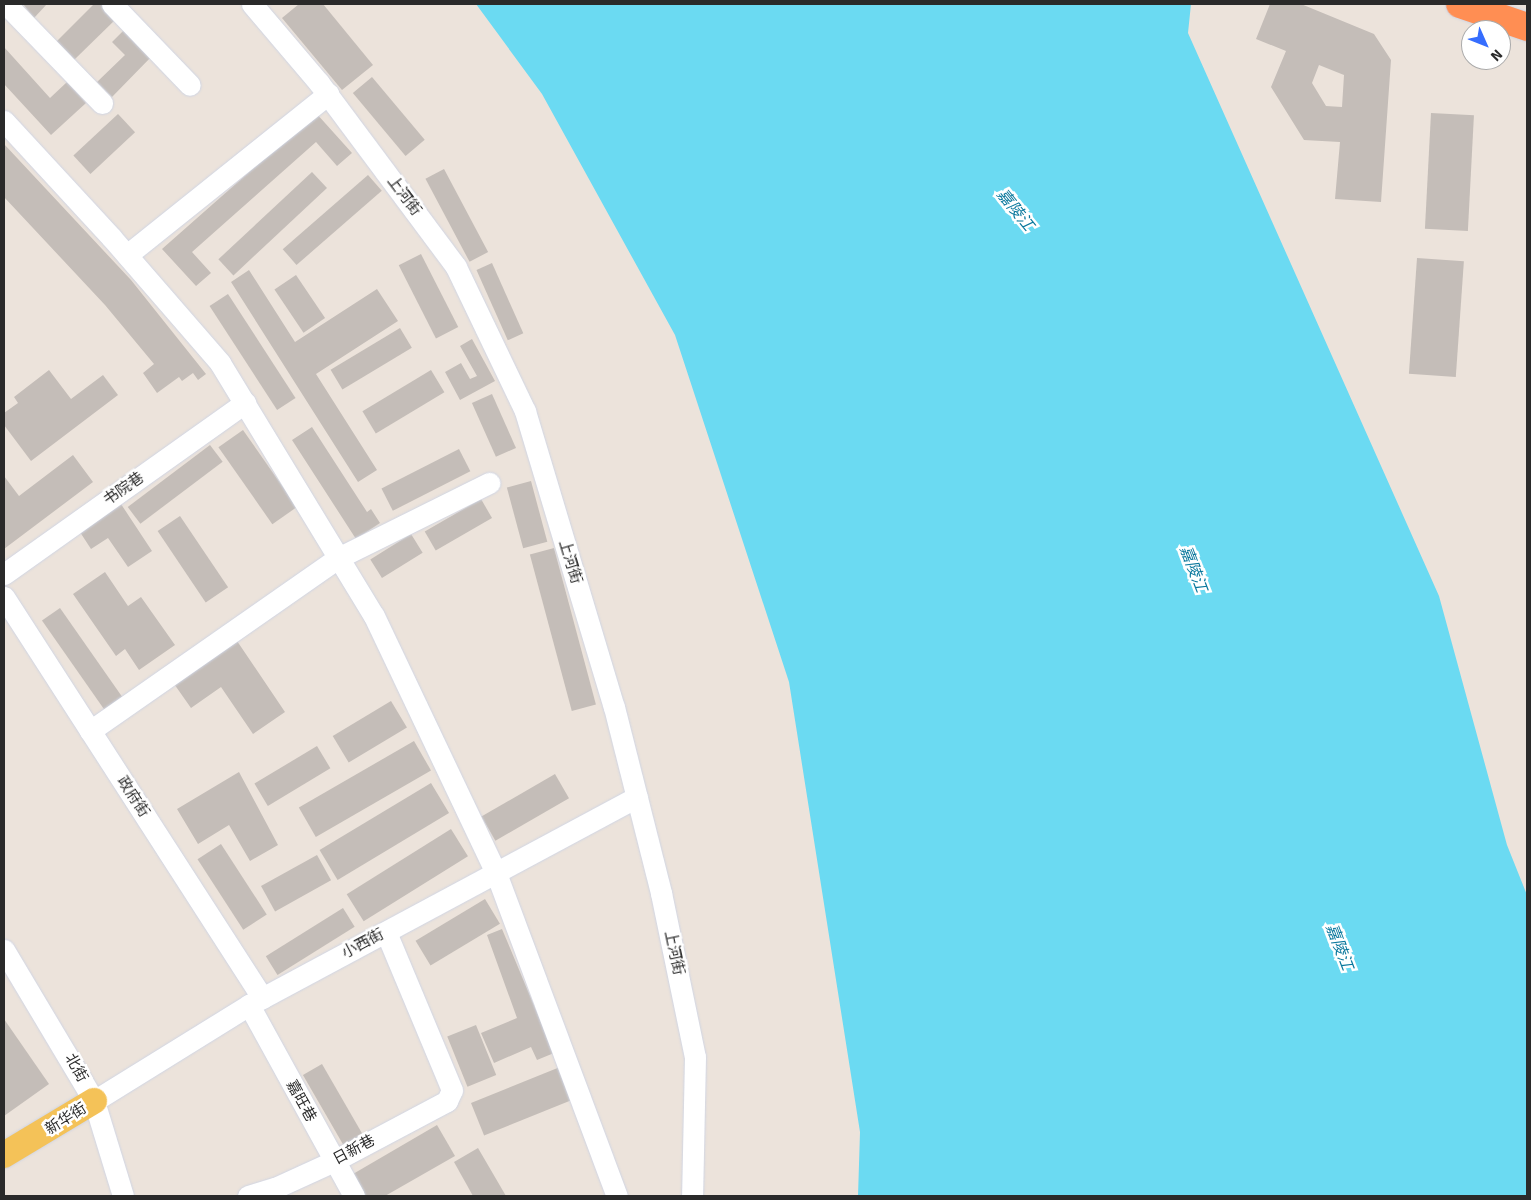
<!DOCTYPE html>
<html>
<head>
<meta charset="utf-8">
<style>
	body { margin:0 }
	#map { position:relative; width:1531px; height:1200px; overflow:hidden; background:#ece3db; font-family:Signika,"Noto Sans SC",sans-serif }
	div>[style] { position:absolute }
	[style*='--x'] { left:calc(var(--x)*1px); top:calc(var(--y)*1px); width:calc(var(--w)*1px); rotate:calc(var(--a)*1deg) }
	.water>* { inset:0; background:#6bdaf2 }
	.building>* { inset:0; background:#c4bdb8; transform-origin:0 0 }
	.roads { filter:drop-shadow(0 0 1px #d0d5e3) drop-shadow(0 0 1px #d0d5e3) }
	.minor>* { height:21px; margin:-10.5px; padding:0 10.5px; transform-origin:10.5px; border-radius:10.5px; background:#fff }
	.major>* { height:26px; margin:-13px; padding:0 13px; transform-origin:13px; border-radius:13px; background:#f4c258 }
	.highway>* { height:28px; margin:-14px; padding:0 14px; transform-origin:14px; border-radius:14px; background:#ff8e53 }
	span { translate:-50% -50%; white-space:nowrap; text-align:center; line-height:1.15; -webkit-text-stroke:5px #fff; paint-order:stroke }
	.street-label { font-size:15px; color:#2a2a2a }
	.water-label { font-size:16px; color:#0a789d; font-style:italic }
	.frame { position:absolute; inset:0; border:5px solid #2a2a2a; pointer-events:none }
	.north { position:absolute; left:1461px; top:20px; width:50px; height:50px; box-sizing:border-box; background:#fff; border:1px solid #aaa; border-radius:50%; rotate:134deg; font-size:14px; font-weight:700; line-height:20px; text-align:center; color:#2a2a2a }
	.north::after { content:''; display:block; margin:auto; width:18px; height:22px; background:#366dfe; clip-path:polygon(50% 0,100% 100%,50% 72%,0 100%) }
</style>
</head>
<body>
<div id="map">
	<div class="water">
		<div style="clip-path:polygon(476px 4px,1191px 4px,1188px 33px,1439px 596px,1507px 845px,1527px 895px,1527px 1196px,858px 1196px,860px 1132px,789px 682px,675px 335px,542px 94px)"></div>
	</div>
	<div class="building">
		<div style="clip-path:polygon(23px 4px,47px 4px,34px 18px)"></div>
		<div style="clip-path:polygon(94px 4px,101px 4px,116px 19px,74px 60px,56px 42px)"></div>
		<div style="clip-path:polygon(299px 4px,323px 4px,373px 65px,342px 90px,282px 18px)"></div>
		<div style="clip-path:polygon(evenodd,1270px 4px,1301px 4px,1374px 34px,1391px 60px,1381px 202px,1335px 199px,1340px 142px,1304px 140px,1271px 87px,1286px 51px,1256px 39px,1270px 4px,1319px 65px,1344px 75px,1342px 107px,1326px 106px,1312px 83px,1319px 65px)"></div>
		<div style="clip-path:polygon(126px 28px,153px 55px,112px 97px,97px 82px,125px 55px,112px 42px)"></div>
		<div style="clip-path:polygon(4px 47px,50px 98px,67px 82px,86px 103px,51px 135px,4px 84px)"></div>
		<div style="left:372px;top:77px;width:82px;height:25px;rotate:50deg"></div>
		<div style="clip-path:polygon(316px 113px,352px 153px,337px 166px,316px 142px,192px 252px,211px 273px,196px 286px,162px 249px)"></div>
		<div style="left:1431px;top:113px;width:43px;height:116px;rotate:3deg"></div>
		<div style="left:118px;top:114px;width:25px;height:61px;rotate:47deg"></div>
		<div style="clip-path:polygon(4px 144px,131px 280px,206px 374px,198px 380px,193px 373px,182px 381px,179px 377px,157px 393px,143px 373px,154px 364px,105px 305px,4px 197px)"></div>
		<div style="left:444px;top:169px;width:94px;height:21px;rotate:62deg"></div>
		<div style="left:312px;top:172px;width:22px;height:128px;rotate:47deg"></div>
		<div style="left:368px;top:175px;width:21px;height:113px;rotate:49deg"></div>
		<div style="left:421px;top:254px;width:82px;height:25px;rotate:63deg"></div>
		<div style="left:1417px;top:258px;width:47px;height:116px;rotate:4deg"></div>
		<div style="left:492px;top:263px;width:77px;height:17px;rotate:66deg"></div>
		<div style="clip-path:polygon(249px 270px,295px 342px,377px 289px,398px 321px,316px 374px,377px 470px,358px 482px,231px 282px)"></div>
		<div style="left:296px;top:275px;width:52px;height:26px;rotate:56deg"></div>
		<div style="left:228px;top:294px;width:124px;height:22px;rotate:57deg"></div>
		<div style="left:400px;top:328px;width:23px;height:81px;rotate:59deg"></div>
		<div style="clip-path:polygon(472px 339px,495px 381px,460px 400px,445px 372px,461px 363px,470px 379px,477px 376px,460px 346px)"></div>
		<div style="clip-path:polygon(49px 370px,71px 399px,103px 375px,118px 395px,31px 461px,4px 425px,4px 413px,18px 403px,14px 397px)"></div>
		<div style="left:431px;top:370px;width:26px;height:80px;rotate:59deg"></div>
		<div style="left:492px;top:394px;width:59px;height:22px;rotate:66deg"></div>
		<div style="clip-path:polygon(312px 427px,367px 512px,371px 509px,380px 523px,356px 539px,292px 440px)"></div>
		<div style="left:243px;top:430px;width:94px;height:30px;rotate:55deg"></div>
		<div style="left:210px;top:445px;width:21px;height:103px;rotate:53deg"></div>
		<div style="left:459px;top:449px;width:25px;height:87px;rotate:63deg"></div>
		<div style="clip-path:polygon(73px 455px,93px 482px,4px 549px,4px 476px,19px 496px)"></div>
		<div style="left:531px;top:481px;width:63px;height:25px;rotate:75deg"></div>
		<div style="left:481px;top:499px;width:22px;height:65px;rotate:60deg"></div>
		<div style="clip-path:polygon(119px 501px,152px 551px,128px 567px,108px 538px,91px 549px,78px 529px)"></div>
		<div style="left:180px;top:516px;width:86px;height:27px;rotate:56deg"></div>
		<div style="left:411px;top:534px;width:22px;height:48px;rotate:58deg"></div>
		<div style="left:554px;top:548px;width:162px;height:25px;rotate:75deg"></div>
		<div style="clip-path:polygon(105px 572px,128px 606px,141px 597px,175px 645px,139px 670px,125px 649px,116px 656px,73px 594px)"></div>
		<div style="left:60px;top:608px;width:111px;height:22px;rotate:55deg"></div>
		<div style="clip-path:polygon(235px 638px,285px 712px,253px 734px,221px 687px,191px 708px,172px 681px)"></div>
		<div style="left:391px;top:701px;width:31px;height:68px;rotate:59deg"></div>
		<div style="left:414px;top:741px;width:34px;height:133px;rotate:60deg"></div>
		<div style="left:317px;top:746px;width:26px;height:73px;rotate:59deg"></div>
		<div style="clip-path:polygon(239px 772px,278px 845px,250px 861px,229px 825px,198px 844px,177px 809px)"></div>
		<div style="left:555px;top:774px;width:28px;height:85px;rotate:60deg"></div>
		<div style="left:431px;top:783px;width:35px;height:130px;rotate:59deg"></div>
		<div style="left:451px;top:829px;width:32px;height:123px;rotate:58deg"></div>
		<div style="left:221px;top:844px;width:84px;height:28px;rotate:57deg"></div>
		<div style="left:317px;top:855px;width:29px;height:64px;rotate:61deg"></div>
		<div style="left:485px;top:899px;width:29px;height:81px;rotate:59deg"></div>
		<div style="left:343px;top:908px;width:22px;height:91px;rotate:58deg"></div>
		<div style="clip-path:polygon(502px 929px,554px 1053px,537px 1060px,531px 1047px,494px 1063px,481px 1033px,517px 1018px,487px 935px)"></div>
		<div style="clip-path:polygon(4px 1019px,49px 1084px,4px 1116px)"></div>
		<div style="left:476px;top:1025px;width:54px;height:31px;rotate:68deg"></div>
		<div style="left:322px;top:1064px;width:82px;height:22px;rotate:60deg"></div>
		<div style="left:560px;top:1067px;width:35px;height:96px;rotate:68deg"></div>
		<div style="clip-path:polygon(437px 1125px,455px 1156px,385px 1196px,366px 1196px,353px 1174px)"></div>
		<div style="clip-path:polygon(478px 1148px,506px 1196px,473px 1196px,454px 1162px)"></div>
	</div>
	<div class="roads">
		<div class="minor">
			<div style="--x:6;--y:4;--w:138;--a:45.9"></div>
			<div style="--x:112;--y:4;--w:112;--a:46.1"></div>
			<div style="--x:252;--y:4;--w:104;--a:49.7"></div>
			<div style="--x:319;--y:83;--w:229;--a:53.3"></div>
			<div style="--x:456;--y:267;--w:160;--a:64.4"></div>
			<div style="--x:525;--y:411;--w:309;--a:73.3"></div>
			<div style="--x:614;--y:707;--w:192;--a:75.8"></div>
			<div style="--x:661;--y:893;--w:167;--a:78.3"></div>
			<div style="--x:695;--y:1057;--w:139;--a:91.2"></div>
			<div style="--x:4;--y:121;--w:158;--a:47.3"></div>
			<div style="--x:111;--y:237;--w:167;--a:49.1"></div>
			<div style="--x:220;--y:363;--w:296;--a:58.7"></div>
			<div style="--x:374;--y:616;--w:284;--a:64.6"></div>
			<div style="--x:496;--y:873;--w:345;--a:69.5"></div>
			<div style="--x:127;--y:255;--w:258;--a:-38.7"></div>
			<div style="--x:4;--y:574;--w:296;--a:-35.4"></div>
			<div style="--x:4;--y:597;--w:477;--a:57.2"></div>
			<div style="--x:90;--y:731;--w:302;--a:-34.9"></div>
			<div style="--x:338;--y:558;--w:169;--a:-26.4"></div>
			<div style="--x:4;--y:950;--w:176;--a:59.2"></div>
			<div style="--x:94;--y:1101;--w:99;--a:73"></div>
			<div style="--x:249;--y:1005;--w:218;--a:61.2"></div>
			<div style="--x:94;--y:1101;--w:182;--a:-31.8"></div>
			<div style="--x:249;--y:1005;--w:440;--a:-28.2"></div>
			<div style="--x:248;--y:1196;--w:28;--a:-17"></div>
			<div style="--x:275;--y:1188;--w:65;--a:-24.6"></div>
			<div style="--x:334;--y:1161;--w:128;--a:-28"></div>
			<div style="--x:447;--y:1101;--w:12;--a:-66"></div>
			<div style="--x:452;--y:1090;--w:171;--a:-112.7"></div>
		</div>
		<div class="major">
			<div style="--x:4;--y:1155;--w:105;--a:-31"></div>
		</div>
		<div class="highway">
			<div style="--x:1460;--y:4;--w:71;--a:18.9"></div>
		</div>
	</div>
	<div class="street-label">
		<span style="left:404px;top:196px;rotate:53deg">上河街</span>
		<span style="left:124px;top:489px;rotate:-35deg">书院巷</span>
		<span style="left:570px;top:562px;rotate:73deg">上河街</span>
		<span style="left:133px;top:797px;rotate:57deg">政府街</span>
		<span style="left:363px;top:944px;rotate:-28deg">小西街</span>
		<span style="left:674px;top:953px;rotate:78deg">上河街</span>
		<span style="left:76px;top:1068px;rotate:61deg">北街</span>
		<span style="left:301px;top:1101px;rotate:61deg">嘉旺巷</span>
		<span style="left:66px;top:1119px;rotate:-32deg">新华街</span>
		<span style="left:354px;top:1150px;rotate:-28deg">日新巷</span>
	</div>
	<div class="water-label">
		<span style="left:1015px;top:210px;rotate:51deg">嘉陵江</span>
		<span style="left:1193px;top:569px;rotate:69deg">嘉陵江</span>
		<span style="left:1339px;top:947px;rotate:69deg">嘉陵江</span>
	</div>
	<div class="frame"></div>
	<div class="north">N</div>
</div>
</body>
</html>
